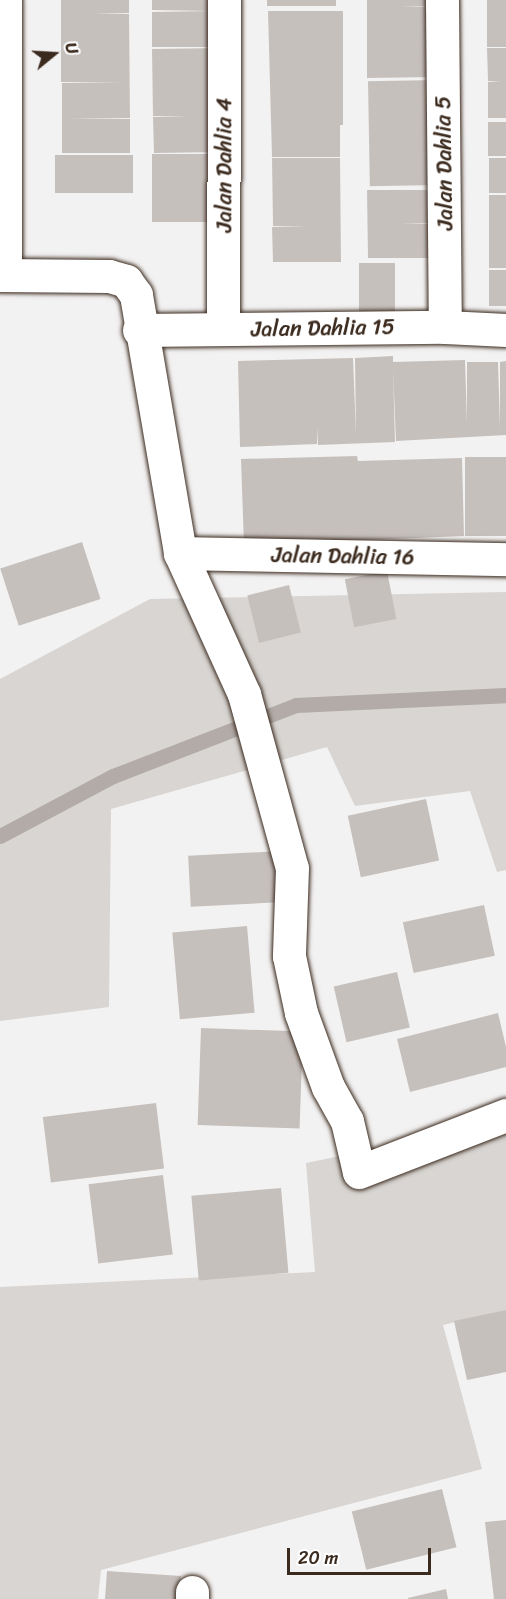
<!DOCTYPE html>
<html>
<head>
<meta charset="utf-8">
<style>
	body { margin:0 }
	#map { position:relative; width:506px; height:1599px; overflow:hidden; background:#f3f2f2; font-family:Sriracha,sans-serif }
	div>[style] { position:absolute }
	[style*='--x'] { left:calc(var(--x)*1px); top:calc(var(--y)*1px); width:calc(var(--w)*1px); rotate:calc(var(--a)*1deg) }
	.green>* { inset:0; background:#d8d5d2 }
	.stream>* { height:15px; margin:-7.5px; padding:0 7.5px; transform-origin:7.5px; border-radius:7.5px; background:#b2aba7 }
	.building>* { inset:0; background:#c6c0bd; transform-origin:0 0 }
	.roads { filter:drop-shadow(0 0 2px #3b2a1e) drop-shadow(0 0 2px #3b2a1e) }
	.minor>* { height:33px; margin:-16.5px; padding:0 16.5px; transform-origin:16.5px; border-radius:16.5px; background:#fff }
	span { translate:-50% -50%; white-space:nowrap; text-align:center; line-height:1.15; -webkit-text-stroke:4.5px #fff; paint-order:stroke }
	.street-label { font-size:22px; color:#3b2a1e }
	.north { position:absolute; left:24px; top:24px; width:60px; height:60px; -webkit-text-stroke:4px #fff; paint-order:stroke; rotate:72deg; font-size:16px; font-weight:700; line-height:24px; text-align:center; color:#3b2a1e }
	.north::after { content:''; display:block; margin:auto; width:21px; height:27px; background:#3b2a1e; clip-path:polygon(50% 0,100% 100%,50% 72%,0 100%) }
	.scale { position:absolute; left:287px; top:1548px; width:144px; height:27px; box-sizing:border-box; border:3px solid #3b2a1e; border-top:0; padding-left:8px; font-size:18px; line-height:21px; white-space:nowrap; color:#3b2a1e; -webkit-text-stroke:4px #fff; paint-order:stroke }
</style>
</head>
<body>
<div id="map">
	<div class="green">
		<div style="clip-path:polygon(506px 592px,506px 870px,497px 872px,470px 791px,355px 806px,327px 747px,111px 809px,109px 1007px,0 1021px,0 679px,150px 599px)"></div>
		<div style="clip-path:polygon(506px 1122px,506px 1310px,443px 1325px,482px 1469px,101px 1570px,98px 1599px,0 1599px,0 1287px,315px 1272px,306px 1163px)"></div>
	</div>
	<div class="stream">
		<div style="--x:0;--y:836;--w:128;--a:-28"></div>
		<div style="--x:113;--y:776;--w:196;--a:-21.2"></div>
		<div style="--x:296;--y:705;--w:210;--a:-2.7"></div>
	</div>
	<div class="building">
		<div style="clip-path:polygon(61px 0,129px 0,129px 13px,94px 14px,129px 14px,130px 118px,68px 119px,130px 119px,130px 153px,62px 153px,62px 83px,123px 82px,61px 82px)"></div>
		<div style="clip-path:polygon(152px 0,220px 0,220px 47px,152px 47px,152px 12px,214px 11px,152px 10px)"></div>
		<div style="left:267px;top:0;width:69px;height:6px"></div>
		<div style="clip-path:polygon(367px 0,435px 0,435px 6px,401px 7px,435px 7px,436px 77px,367px 78px)"></div>
		<div style="left:487px;top:0;width:19px;height:13px"></div>
		<div style="clip-path:polygon(268px 11px,343px 11px,343px 125px,340px 125px,340px 157px,272px 157px)"></div>
		<div style="left:506px;top:13px;width:34px;height:19px;rotate:90deg"></div>
		<div style="clip-path:polygon(221px 48px,222px 152px,154px 153px,153px 117px,188px 116px,153px 116px,152px 49px)"></div>
		<div style="clip-path:polygon(487px 48px,506px 48px,506px 118px,488px 118px,488px 82px,501px 81px,488px 81px)"></div>
		<div style="left:436px;top:80px;width:105px;height:68px;rotate:89deg"></div>
		<div style="left:488px;top:122px;width:18px;height:34px"></div>
		<div style="left:152px;top:154px;width:68px;height:68px"></div>
		<div style="left:133px;top:155px;width:38px;height:78px;rotate:90deg"></div>
		<div style="clip-path:polygon(272px 158px,340px 158px,341px 262px,273px 262px,272px 227px,307px 226px,273px 226px)"></div>
		<div style="left:489px;top:158px;width:17px;height:35px"></div>
		<div style="clip-path:polygon(367px 190px,436px 190px,436px 223px,401px 224px,435px 224px,436px 258px,368px 258px)"></div>
		<div style="left:489px;top:195px;width:17px;height:73px"></div>
		<div style="left:359px;top:263px;width:36px;height:61px"></div>
		<div style="left:489px;top:270px;width:17px;height:36px"></div>
		<div style="clip-path:polygon(393px 356px,393px 362px,465px 360px,467px 423px,467px 362px,498px 362px,500px 428px,500px 362px,506px 361px,506px 435px,396px 441px,393px 368px,395px 442px,318px 445px,317px 428px,317px 444px,240px 447px,238px 361px,353px 358px,356px 435px,355px 358px)"></div>
		<div style="clip-path:polygon(357px 456px,358px 461px,462px 458px,464px 536px,244px 545px,241px 459px)"></div>
		<div style="left:506px;top:457px;width:79px;height:41px;rotate:90deg"></div>
		<div style="left:82px;top:542px;width:60px;height:86px;rotate:72deg"></div>
		<div style="left:387px;top:571px;width:49px;height:43px;rotate:79deg"></div>
		<div style="left:289px;top:585px;width:49px;height:43px;rotate:76deg"></div>
		<div style="left:426px;top:799px;width:63px;height:80px;rotate:78deg"></div>
		<div style="left:281px;top:851px;width:51px;height:93px;rotate:87deg"></div>
		<div style="left:484px;top:905px;width:52px;height:83px;rotate:78deg"></div>
		<div style="left:247px;top:926px;width:87px;height:75px;rotate:85deg"></div>
		<div style="left:397px;top:972px;width:57px;height:65px;rotate:77deg"></div>
		<div style="clip-path:polygon(498px 1013px,506px 1047px,506px 1067px,410px 1092px,397px 1039px)"></div>
		<div style="left:201px;top:1028px;width:102px;height:97px;rotate:2deg"></div>
		<div style="left:156px;top:1103px;width:66px;height:114px;rotate:83deg"></div>
		<div style="left:163px;top:1175px;width:80px;height:75px;rotate:83deg"></div>
		<div style="left:281px;top:1188px;width:85px;height:90px;rotate:85deg"></div>
		<div style="clip-path:polygon(506px 1310px,506px 1372px,467px 1380px,454px 1321px)"></div>
		<div style="left:442px;top:1489px;width:60px;height:93px;rotate:76deg"></div>
		<div style="clip-path:polygon(506px 1520px,506px 1599px,494px 1599px,485px 1522px)"></div>
		<div style="clip-path:polygon(107px 1571px,181px 1576px,179px 1599px,105px 1599px)"></div>
		<div style="clip-path:polygon(446px 1589px,448px 1599px,408px 1599px,408px 1598px)"></div>
	</div>
	<div class="roads">
		<div class="minor">
			<div style="--x:442;--y:0;--w:327;--a:89.5"></div>
			<div style="--x:0;--y:275;--w:109;--a:0.5"></div>
			<div style="--x:109;--y:276;--w:18;--a:16"></div>
			<div style="--x:126;--y:281;--w:17;--a:54"></div>
			<div style="--x:136;--y:295;--w:262;--a:80.3"></div>
			<div style="--x:180;--y:553;--w:155;--a:65.6"></div>
			<div style="--x:244;--y:694;--w:180;--a:74.6"></div>
			<div style="--x:292;--y:868;--w:88;--a:92"></div>
			<div style="--x:289;--y:956;--w:58;--a:78.1"></div>
			<div style="--x:301;--y:1013;--w:79;--a:70"></div>
			<div style="--x:328;--y:1087;--w:39;--a:61"></div>
			<div style="--x:347;--y:1121;--w:52;--a:76.8"></div>
			<div style="--x:359;--y:1172;--w:158;--a:-21.2"></div>
			<div style="--x:5;--y:275;--w:275;--a:-90"></div>
			<div style="--x:223;--y:329;--w:329;--a:-89.8"></div>
			<div style="--x:139;--y:330;--w:306;--a:-0.6"></div>
			<div style="--x:445;--y:327;--w:61;--a:2.8"></div>
			<div style="--x:180;--y:553;--w:326;--a:1.1"></div>
			<div style="--x:192;--y:1592;--w:7;--a:90"></div>
		</div>
	</div>
	<div class="street-label">
		<span style="left:444px;top:163px;rotate:-91deg">Jalan Dahlia 5</span>
		<span style="left:224px;top:165px;rotate:-90deg">Jalan Dahlia 4</span>
		<span style="left:323px;top:328px;rotate:-1deg">Jalan Dahlia 15</span>
		<span style="left:343px;top:556px;rotate:1deg">Jalan Dahlia 16</span>
	</div>
	<div class="north">U</div>
	<div class="scale">20 m</div>
</div>
</body>
</html>
